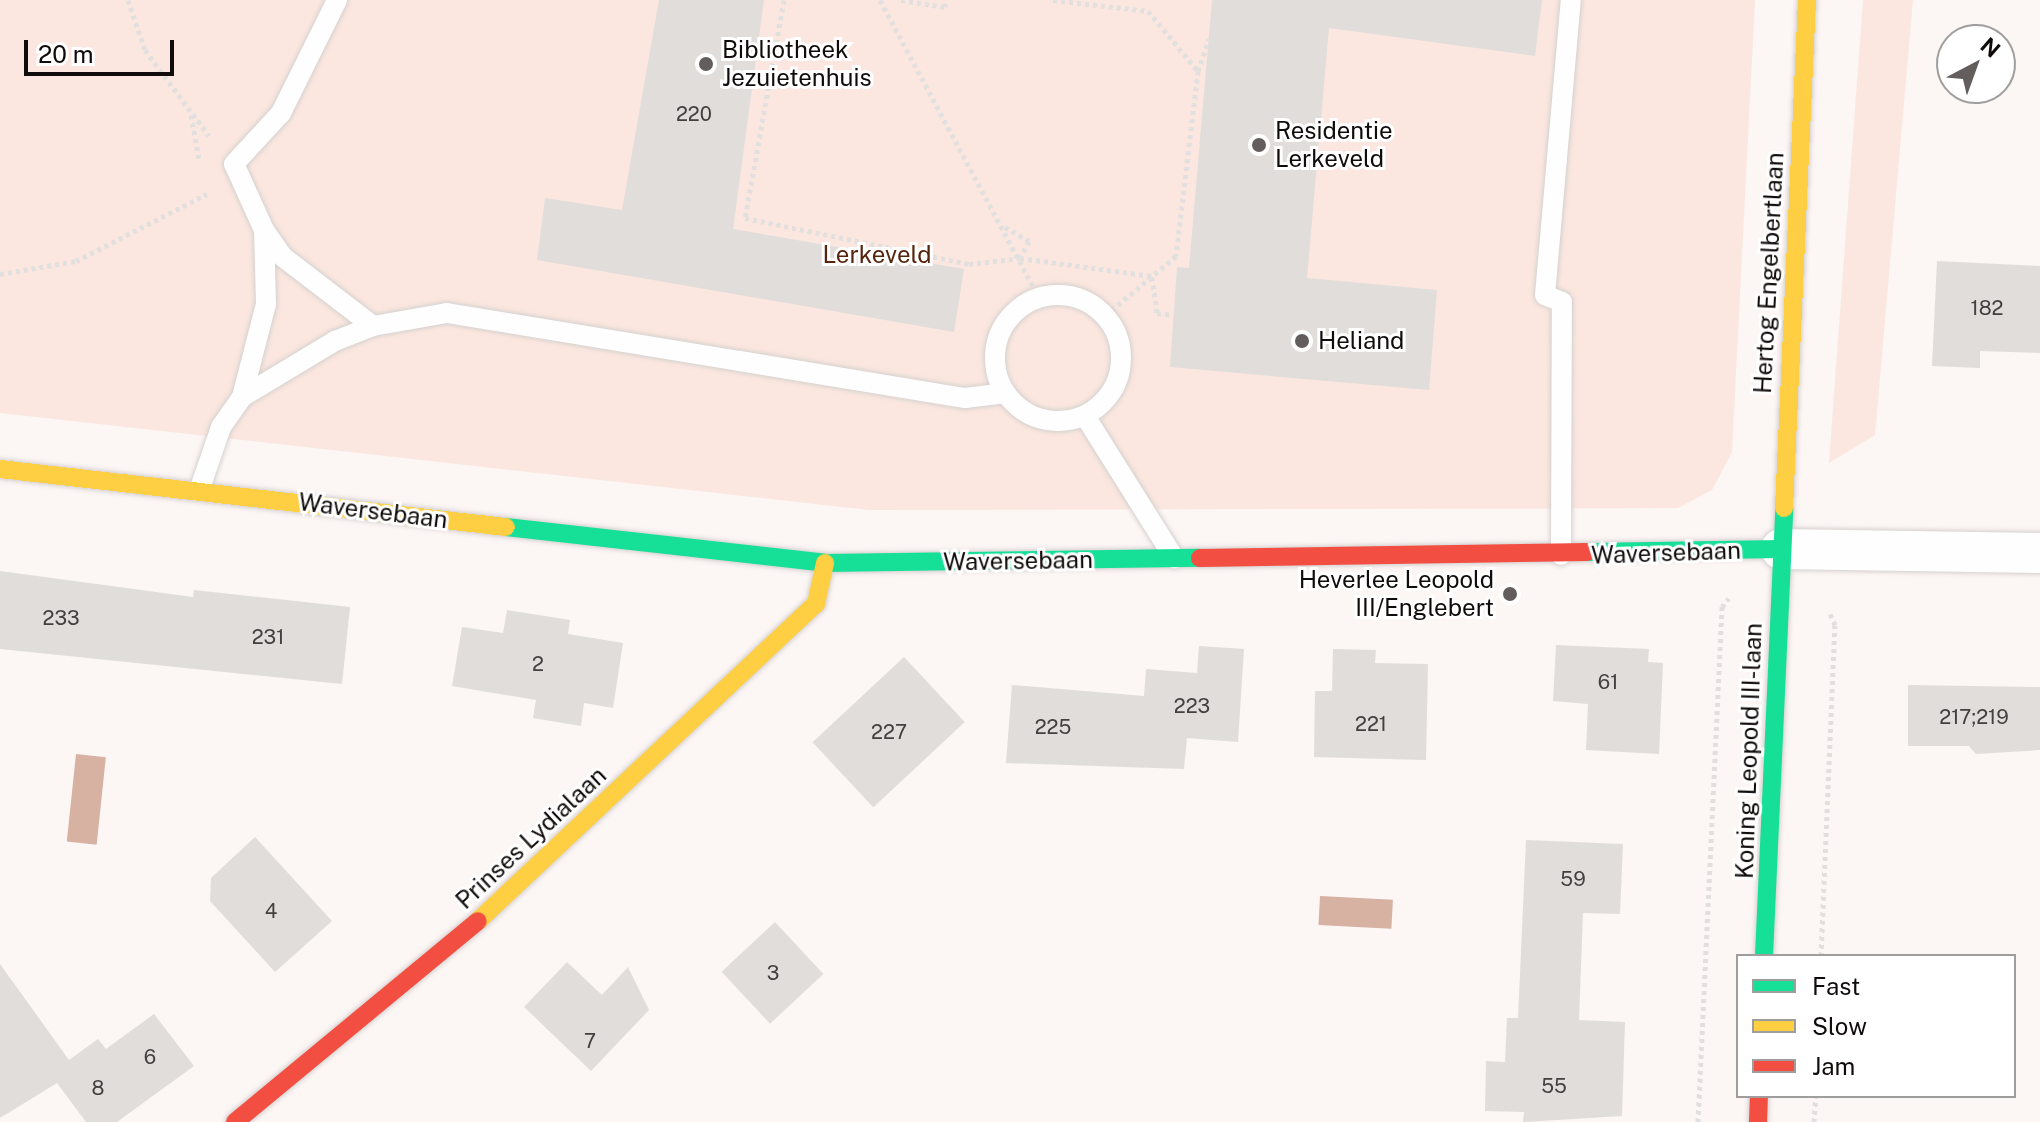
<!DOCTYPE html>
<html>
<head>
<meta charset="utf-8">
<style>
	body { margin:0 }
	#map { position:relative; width:2040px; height:1122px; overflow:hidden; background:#fcf6f5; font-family:"Public Sans",sans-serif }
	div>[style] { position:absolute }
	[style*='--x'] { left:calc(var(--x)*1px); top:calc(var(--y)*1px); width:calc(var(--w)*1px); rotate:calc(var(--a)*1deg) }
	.green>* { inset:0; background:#fbe7df }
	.water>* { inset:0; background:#d7b1a2; transform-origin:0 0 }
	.building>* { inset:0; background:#e1dddb; transform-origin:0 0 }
	.path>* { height:5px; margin-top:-2.5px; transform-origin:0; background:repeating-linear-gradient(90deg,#e2e0df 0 4px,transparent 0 8px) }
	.roads { filter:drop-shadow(0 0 2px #d5d1cf) drop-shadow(0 0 2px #d5d1cf) }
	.lane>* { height:20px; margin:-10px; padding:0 10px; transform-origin:10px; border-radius:10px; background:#fffefe }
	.lane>.ring { margin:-10px; padding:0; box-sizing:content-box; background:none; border:20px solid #fffefe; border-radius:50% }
	.street>* { height:40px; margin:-20px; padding:0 20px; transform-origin:20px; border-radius:20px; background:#fffefe }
	.fast>* { height:18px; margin:-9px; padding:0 9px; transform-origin:9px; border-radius:9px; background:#16e098 }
	.slow>* { height:18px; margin:-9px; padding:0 9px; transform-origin:9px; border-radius:9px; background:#ffcf43 }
	.jam>* { height:18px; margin:-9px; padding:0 9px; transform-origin:9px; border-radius:9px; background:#f24e42 }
	.dots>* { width:22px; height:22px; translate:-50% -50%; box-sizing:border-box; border:4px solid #fff; border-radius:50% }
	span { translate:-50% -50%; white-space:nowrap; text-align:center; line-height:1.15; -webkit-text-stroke:6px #fff; paint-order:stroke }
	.number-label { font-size:20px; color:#44403f }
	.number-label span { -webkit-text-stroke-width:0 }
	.poi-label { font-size:24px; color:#100c0b }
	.left { translate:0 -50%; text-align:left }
	.right { translate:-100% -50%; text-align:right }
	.park-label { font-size:24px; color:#54240d }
	.street-label { font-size:24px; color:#100c0b }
	.legend { position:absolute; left:1736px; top:954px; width:280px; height:144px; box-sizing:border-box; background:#fff; border:2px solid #9f9e9d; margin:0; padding:10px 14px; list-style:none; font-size:24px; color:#100c0b }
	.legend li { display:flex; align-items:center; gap:16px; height:40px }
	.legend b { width:40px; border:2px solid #9f9e9d }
	.north { position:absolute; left:1936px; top:24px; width:80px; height:80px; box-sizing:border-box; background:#fff; border:2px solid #9f9e9d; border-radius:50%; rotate:41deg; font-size:22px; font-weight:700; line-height:32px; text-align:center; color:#100c0b }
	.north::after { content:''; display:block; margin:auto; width:28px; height:36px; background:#635e5d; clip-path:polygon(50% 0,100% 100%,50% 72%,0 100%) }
	.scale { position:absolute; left:24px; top:40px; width:150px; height:36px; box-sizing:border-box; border:4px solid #100c0b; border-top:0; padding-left:10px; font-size:24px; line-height:28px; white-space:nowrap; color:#100c0b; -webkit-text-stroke:6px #fff; paint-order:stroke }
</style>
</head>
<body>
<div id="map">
	<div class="green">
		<div style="clip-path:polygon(0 0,1755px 0,1732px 452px,1712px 490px,1678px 508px,869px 510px,0 413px)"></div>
		<div style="clip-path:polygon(1863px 0,1913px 0,1875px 435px,1829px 463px)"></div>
	</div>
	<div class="water">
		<div style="left:76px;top:754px;width:30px;height:88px;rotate:6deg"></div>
		<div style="left:1320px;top:896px;width:73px;height:29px;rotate:3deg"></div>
	</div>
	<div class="building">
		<div style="clip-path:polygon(659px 0,764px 0,733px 229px,964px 269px,954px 332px,537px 260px,545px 198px,622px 210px)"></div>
		<div style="clip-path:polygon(1212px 0,1542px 0,1535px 56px,1329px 28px,1307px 278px,1437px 290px,1429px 390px,1170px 367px,1177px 267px,1189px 268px)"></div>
		<div style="clip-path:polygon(1937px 261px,2040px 266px,2040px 353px,1980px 351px,1980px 368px,1932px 366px)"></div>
		<div style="clip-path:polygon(0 571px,193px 597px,194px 590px,350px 607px,342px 684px,0 649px)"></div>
		<div style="clip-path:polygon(507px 610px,570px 620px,568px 634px,623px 643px,613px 708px,584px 703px,581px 726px,533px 718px,536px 700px,452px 686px,462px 627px,503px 633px)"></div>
		<div style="clip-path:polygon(1556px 645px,1649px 649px,1648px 662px,1663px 663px,1659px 754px,1586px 750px,1588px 704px,1553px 701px)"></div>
		<div style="clip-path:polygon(1199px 646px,1244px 649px,1238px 742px,1187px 738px,1184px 769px,1006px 763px,1012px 685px,1144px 696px,1146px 669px,1197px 673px)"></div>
		<div style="clip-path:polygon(1333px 649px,1376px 650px,1375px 663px,1428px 664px,1426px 760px,1314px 757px,1315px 691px,1332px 691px)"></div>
		<div style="left:904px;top:657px;width:89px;height:125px;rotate:47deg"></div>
		<div style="clip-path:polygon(1908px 685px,2040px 687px,2040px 750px,1976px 754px,1969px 746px,1908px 746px)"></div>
		<div style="clip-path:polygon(255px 837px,332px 921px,275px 972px,210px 901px,211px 878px)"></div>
		<div style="clip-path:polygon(1526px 840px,1623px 844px,1620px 914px,1583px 913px,1579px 1020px,1625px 1022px,1622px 1116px,1523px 1122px,1524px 1112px,1485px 1111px,1486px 1061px,1505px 1062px,1507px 1018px,1518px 1018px)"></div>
		<div style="left:775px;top:922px;width:71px;height:73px;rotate:47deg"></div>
		<div style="clip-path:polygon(567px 962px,602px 995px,628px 967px,649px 1010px,591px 1071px,524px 1007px)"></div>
		<div style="clip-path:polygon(0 964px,69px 1060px,98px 1039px,106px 1049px,154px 1014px,194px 1066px,117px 1122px,86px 1122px,57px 1083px,0 1118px)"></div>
	</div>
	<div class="path">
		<div style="--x:128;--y:0;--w:53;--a:71.2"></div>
		<div style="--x:145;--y:50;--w:107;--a:53.3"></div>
		<div style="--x:784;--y:0;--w:221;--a:100.1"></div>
		<div style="--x:745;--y:218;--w:229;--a:11.6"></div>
		<div style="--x:969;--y:264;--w:51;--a:-6.7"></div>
		<div style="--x:1020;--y:258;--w:133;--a:7.8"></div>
		<div style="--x:880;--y:0;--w:338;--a:61.9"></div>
		<div style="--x:901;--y:0;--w:45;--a:9"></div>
		<div style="--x:945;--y:7;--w:7;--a:-82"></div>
		<div style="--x:1053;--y:0;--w:96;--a:6.6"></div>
		<div style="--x:1148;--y:11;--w:78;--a:50.2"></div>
		<div style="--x:1198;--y:71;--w:186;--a:96.8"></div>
		<div style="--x:1176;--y:256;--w:93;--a:139.8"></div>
		<div style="--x:1198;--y:71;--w:34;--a:-71"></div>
		<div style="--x:191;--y:115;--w:45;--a:79.7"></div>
		<div style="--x:1005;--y:227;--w:28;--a:30"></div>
		<div style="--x:1029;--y:241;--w:18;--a:117"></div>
		<div style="--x:0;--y:274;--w:77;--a:-9.7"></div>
		<div style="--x:76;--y:261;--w:147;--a:-27.1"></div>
		<div style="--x:1152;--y:277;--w:36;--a:82"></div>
		<div style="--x:1157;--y:313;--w:16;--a:7"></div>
		<div style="--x:1821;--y:956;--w:331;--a:-87.6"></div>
		<div style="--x:1835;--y:625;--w:15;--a:-113"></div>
		<div style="--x:1698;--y:1122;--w:516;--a:-87.33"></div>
		<div style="--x:1722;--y:607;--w:11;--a:-52"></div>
		<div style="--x:1814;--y:1122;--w:26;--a:-86"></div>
	</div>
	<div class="roads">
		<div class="lane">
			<div style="--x:264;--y:230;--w:33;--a:55"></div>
			<div style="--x:283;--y:257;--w:113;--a:37.5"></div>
			<div class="ring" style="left:995px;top:295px;width:106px;height:106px"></div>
			<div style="--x:242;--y:397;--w:96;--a:-75.5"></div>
			<div style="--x:266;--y:304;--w:74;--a:-91.5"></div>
			<div style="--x:264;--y:230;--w:72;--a:-114.4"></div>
			<div style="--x:234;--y:164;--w:69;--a:-47.3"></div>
			<div style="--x:281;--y:113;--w:126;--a:-63.6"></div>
			<div style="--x:1085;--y:416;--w:168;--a:57.9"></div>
			<div style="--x:199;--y:491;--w:68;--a:-71"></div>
			<div style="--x:221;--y:427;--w:37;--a:-55"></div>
			<div style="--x:242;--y:397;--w:109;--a:-31.1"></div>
			<div style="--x:335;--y:341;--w:41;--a:-21.5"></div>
			<div style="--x:373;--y:326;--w:75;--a:-10"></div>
			<div style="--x:447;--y:313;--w:525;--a:9.32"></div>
			<div style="--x:965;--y:398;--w:39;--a:-7"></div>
			<div style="--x:1561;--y:555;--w:253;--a:-89.8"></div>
			<div style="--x:1562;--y:302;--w:18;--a:-158"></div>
			<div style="--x:1545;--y:295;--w:296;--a:-85"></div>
		</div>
		<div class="street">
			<div style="--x:1781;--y:549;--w:259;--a:0.9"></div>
		</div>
		<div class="fast">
			<div style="--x:506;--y:527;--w:321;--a:6.4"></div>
			<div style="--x:825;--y:563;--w:375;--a:-0.8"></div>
			<div style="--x:1587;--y:552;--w:194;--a:-0.9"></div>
			<div style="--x:1764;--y:956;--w:448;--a:-87.4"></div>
		</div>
		<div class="slow">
			<div style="--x:0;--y:469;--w:509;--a:6.54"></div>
			<div style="--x:1784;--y:508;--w:509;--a:-87.41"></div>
			<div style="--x:478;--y:921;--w:463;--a:-43.2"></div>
			<div style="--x:816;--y:604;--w:42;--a:-77.6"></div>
		</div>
		<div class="jam">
			<div style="--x:1200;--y:558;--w:387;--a:-0.9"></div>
			<div style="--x:235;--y:1122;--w:315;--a:-39.6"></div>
			<div style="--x:1758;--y:1122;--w:26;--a:-88"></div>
		</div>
	</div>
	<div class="dots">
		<div style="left:706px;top:64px;background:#635e5d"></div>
		<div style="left:1259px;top:145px;background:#635e5d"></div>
		<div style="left:1302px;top:341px;background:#635e5d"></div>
		<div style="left:1510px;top:594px;background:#635e5d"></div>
	</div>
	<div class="number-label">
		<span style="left:694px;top:114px">220</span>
		<span style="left:1987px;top:308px">182</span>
		<span style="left:61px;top:618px">233</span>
		<span style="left:268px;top:637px">231</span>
		<span style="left:538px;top:664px">2</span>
		<span style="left:1608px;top:682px">61</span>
		<span style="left:1192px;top:706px">223</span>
		<span style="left:1974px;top:717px">217;219</span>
		<span style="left:1371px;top:724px">221</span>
		<span style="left:1053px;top:727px">225</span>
		<span style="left:889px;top:732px">227</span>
		<span style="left:1573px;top:879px">59</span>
		<span style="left:271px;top:911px">4</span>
		<span style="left:773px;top:973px">3</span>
		<span style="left:590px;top:1041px">7</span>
		<span style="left:150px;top:1057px">6</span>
		<span style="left:1554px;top:1086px">55</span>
		<span style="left:98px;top:1088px">8</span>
	</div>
	<div class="poi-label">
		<span class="left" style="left:722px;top:64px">Bibliotheek<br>Jezuietenhuis</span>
		<span class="left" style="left:1275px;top:145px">Residentie<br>Lerkeveld</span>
		<span class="left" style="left:1318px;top:341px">Heliand</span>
		<span class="right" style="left:1494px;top:594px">Heverlee Leopold<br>III/Englebert</span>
	</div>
	<div class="park-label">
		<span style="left:877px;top:255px">Lerkeveld</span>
	</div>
	<div class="street-label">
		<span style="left:1769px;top:273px;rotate:-87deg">Hertog Engelbertlaan</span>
		<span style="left:373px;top:511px;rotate:7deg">Waversebaan</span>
		<span style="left:1666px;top:553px;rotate:-2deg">Waversebaan</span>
		<span style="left:1018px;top:561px;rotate:-1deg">Waversebaan</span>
		<span style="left:1749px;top:751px;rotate:-88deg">Koning Leopold III-laan</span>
		<span style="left:531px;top:838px;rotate:-43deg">Prinses Lydialaan</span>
	</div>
	<ul class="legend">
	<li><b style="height:10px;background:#16e098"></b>Fast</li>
	<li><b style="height:10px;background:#ffcf43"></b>Slow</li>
	<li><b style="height:10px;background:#f24e42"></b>Jam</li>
	</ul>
	<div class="north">N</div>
	<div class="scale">20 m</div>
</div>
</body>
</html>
